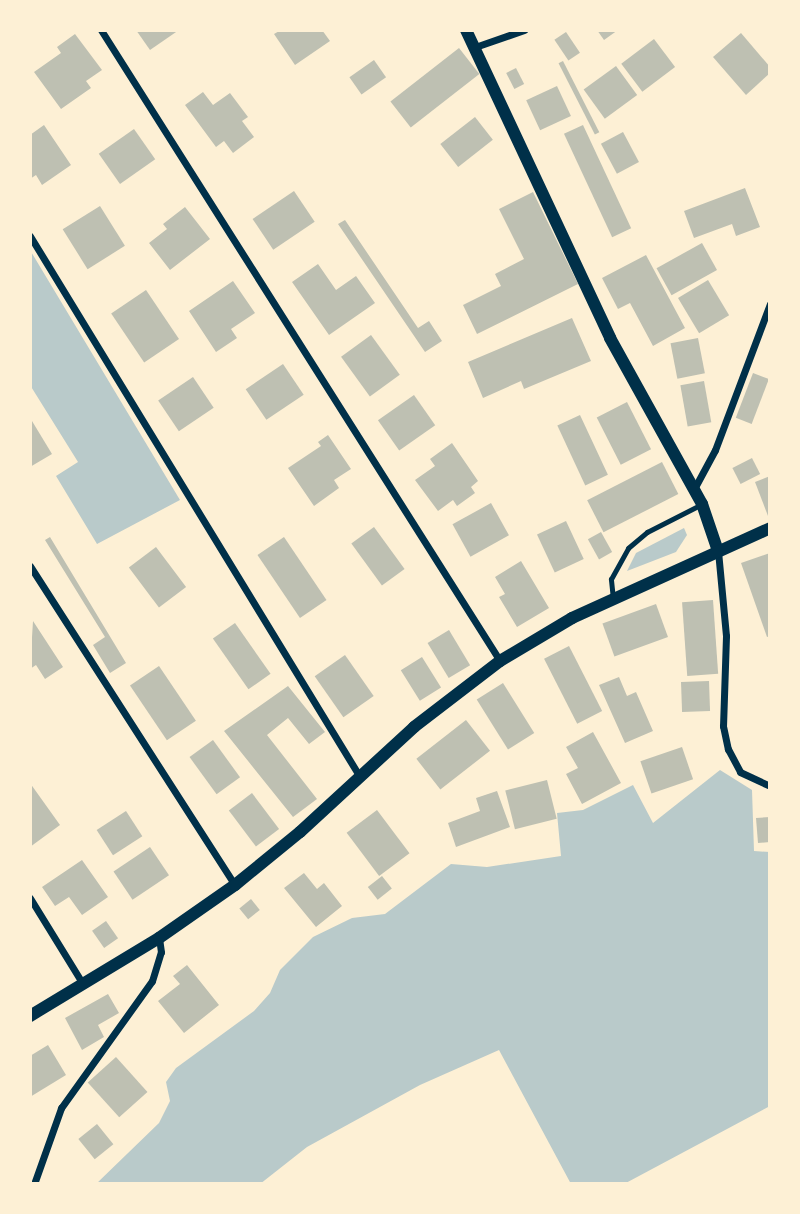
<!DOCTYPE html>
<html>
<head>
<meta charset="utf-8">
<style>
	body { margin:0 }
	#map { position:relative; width:800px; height:1214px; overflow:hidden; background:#fdf0d5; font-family:Poppins,sans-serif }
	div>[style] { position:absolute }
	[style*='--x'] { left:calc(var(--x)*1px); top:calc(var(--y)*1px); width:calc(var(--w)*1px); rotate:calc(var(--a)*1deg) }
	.green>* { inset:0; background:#b9caca }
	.building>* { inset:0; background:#bec0b2; transform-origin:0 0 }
	.service>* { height:5px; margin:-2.5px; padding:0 2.5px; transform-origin:2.5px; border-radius:2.5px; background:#003049 }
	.minor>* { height:7px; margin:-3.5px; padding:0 3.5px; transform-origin:3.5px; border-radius:3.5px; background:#003049 }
	.tertiary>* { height:12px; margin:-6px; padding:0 6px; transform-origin:6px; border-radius:6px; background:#003049 }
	span { translate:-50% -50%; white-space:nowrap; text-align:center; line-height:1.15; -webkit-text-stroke:5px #fdf0d5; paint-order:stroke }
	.frame { position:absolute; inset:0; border:32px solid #fdf0d5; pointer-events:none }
</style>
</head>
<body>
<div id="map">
	<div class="green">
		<div style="clip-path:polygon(30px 250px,180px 500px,97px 544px,56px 476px,78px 462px,30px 385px)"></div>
		<div style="clip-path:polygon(684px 528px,687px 535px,676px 552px,627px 571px,636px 553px)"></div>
		<div style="clip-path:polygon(720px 770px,752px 790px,754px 851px,770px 852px,770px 1106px,624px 1184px,571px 1184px,499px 1050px,420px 1085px,307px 1147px,260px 1184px,96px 1184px,159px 1123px,170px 1101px,166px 1082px,176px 1068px,254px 1011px,270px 993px,280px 970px,313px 937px,352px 918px,385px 914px,451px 864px,487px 867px,561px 856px,557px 813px,583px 810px,633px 785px,653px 823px)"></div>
	</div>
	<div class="building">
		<div style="clip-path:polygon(136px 30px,179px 30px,150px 50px)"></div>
		<div style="clip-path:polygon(281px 30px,322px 30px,330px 41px,295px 65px,274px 34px)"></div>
		<div style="clip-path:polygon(597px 30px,618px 30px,604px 40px)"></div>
		<div style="left:566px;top:32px;width:25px;height:14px;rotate:56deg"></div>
		<div style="clip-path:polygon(741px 33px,770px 67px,770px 73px,746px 95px,713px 57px)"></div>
		<div style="clip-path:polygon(75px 34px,102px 70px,86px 81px,91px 88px,61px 109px,34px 72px,61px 53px,57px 47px)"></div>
		<div style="left:654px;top:39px;width:35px;height:41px;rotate:53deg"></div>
		<div style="left:459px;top:48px;width:33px;height:87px;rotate:52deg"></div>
		<div style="left:374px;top:60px;width:21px;height:30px;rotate:55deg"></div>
		<div style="left:563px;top:61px;width:80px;height:5px;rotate:63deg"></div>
		<div style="left:616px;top:66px;width:36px;height:40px;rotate:54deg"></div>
		<div style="left:516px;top:68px;width:18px;height:11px;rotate:63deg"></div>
		<div style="left:557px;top:86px;width:33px;height:34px;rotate:65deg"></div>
		<div style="clip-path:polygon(203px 92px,213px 105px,230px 93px,248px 117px,242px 121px,254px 137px,233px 153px,224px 141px,216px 147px,185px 105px)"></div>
		<div style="left:475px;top:117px;width:29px;height:44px;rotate:52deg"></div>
		<div style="clip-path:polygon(44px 125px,71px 165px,42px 185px,36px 175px,30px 179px,30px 135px)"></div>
		<div style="left:583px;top:125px;width:114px;height:21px;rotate:65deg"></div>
		<div style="left:134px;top:129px;width:37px;height:43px;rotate:55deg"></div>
		<div style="left:623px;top:132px;width:34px;height:25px;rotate:62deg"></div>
		<div style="clip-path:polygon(745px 188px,760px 227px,736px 236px,732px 224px,694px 238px,684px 211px)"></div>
		<div style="left:294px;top:191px;width:37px;height:50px;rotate:56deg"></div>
		<div style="clip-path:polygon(533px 192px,578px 284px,477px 334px,463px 305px,501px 286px,495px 274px,524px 259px,499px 209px)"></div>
		<div style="left:100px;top:206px;width:47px;height:44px;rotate:58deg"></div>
		<div style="clip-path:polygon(185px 207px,210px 239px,170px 270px,149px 243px,167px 229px,163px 224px)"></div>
		<div style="clip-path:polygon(345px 220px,418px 328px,429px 321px,442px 341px,425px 352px,338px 224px)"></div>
		<div style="left:702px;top:243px;width:31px;height:52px;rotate:61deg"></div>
		<div style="clip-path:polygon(646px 255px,685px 328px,653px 346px,630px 303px,618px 309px,602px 278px)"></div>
		<div style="clip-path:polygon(318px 264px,336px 290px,356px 276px,375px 303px,329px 335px,292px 282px)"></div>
		<div style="left:708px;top:280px;width:41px;height:35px;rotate:59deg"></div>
		<div style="clip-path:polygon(233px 281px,255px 313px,231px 329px,237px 338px,216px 352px,189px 311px)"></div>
		<div style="left:146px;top:290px;width:59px;height:42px;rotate:56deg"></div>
		<div style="clip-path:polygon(572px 318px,591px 361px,524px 389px,521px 381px,483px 398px,468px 362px)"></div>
		<div style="left:371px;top:335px;width:49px;height:37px;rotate:54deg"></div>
		<div style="left:698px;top:338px;width:36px;height:28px;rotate:79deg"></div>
		<div style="left:283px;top:364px;width:37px;height:45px;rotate:56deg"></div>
		<div style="left:753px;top:373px;width:17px;height:48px;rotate:21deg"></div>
		<div style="left:193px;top:377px;width:37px;height:42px;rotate:56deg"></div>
		<div style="left:704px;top:381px;width:42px;height:24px;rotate:80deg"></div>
		<div style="left:414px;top:395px;width:37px;height:44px;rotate:55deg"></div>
		<div style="left:627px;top:402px;width:53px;height:34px;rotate:63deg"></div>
		<div style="left:580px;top:415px;width:66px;height:25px;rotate:65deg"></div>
		<div style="clip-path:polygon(32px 421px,52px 454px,30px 467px,30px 423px)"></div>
		<div style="clip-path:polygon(328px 435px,351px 469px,334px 480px,339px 488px,314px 506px,288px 468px,321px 446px,318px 442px)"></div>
		<div style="clip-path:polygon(452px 443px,478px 481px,471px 487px,475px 493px,457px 506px,453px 500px,438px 511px,415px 480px,435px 466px,430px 459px)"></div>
		<div style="left:752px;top:458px;width:18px;height:22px;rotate:63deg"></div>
		<div style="left:662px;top:462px;width:36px;height:84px;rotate:63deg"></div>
		<div style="clip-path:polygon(770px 476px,770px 515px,768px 516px,755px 482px)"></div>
		<div style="left:491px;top:503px;width:37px;height:44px;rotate:61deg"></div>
		<div style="left:566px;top:521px;width:42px;height:32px;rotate:65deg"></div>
		<div style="left:374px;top:527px;width:52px;height:28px;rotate:54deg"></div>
		<div style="left:601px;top:532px;width:23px;height:15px;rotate:61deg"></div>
		<div style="clip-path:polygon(50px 537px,126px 663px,110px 673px,93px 645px,105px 637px,45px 540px)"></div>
		<div style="left:284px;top:537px;width:76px;height:32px;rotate:56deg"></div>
		<div style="left:156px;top:547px;width:50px;height:34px;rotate:53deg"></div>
		<div style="clip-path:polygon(770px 553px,770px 636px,767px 637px,741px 563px)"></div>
		<div style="clip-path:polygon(521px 561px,549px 608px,517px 627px,499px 597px,505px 594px,495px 577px)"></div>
		<div style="left:713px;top:600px;width:74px;height:31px;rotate:86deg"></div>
		<div style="left:656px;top:604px;width:35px;height:57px;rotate:70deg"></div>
		<div style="clip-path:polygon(33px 621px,63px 667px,45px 679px,36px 665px,30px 669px)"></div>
		<div style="left:235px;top:623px;width:62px;height:27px;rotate:55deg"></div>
		<div style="left:449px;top:630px;width:41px;height:25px;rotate:59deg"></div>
		<div style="left:569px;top:646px;width:73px;height:28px;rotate:63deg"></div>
		<div style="left:345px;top:655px;width:50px;height:37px;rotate:55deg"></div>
		<div style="left:422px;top:657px;width:36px;height:25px;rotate:58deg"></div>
		<div style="left:159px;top:666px;width:66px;height:35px;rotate:56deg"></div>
		<div style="clip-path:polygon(619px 677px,627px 696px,636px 692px,653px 731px,625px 743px,599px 685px)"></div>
		<div style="left:709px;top:681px;width:30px;height:28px;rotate:88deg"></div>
		<div style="left:503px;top:683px;width:59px;height:31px;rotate:58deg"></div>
		<div style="clip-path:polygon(288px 686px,325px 732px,309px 744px,288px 718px,267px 735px,317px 799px,293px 817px,224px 731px)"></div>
		<div style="left:466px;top:720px;width:39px;height:63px;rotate:52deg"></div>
		<div style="clip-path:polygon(593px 732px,621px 783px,582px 804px,566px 774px,578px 768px,566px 747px)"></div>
		<div style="left:213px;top:740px;width:46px;height:29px;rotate:54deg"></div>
		<div style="left:682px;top:747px;width:34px;height:44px;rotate:71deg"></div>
		<div style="left:547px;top:780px;width:40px;height:43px;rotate:76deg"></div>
		<div style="clip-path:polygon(30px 783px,60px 825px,30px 847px)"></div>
		<div style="clip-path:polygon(497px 791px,510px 827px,456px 847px,448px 823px,480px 811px,476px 798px)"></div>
		<div style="left:252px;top:793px;width:45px;height:29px;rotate:53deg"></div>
		<div style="left:377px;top:810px;width:54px;height:38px;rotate:53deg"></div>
		<div style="left:126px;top:811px;width:30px;height:35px;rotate:57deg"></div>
		<div style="clip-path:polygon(770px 817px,770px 842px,758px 843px,756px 818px)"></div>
		<div style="left:150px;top:847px;width:34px;height:44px;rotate:56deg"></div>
		<div style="clip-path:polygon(82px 860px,108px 897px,82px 915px,69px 897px,55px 906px,42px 887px)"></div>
		<div style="clip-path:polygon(304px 873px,317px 889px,324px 883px,342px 906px,316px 927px,284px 888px)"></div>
		<div style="left:382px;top:876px;width:16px;height:18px;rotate:52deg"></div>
		<div style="left:251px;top:899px;width:14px;height:15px;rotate:51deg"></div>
		<div style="left:106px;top:921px;width:21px;height:17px;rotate:55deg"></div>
		<div style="clip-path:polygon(187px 965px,219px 1005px,184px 1033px,158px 1001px,180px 984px,173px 976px)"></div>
		<div style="clip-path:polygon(108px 994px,119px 1013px,98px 1025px,104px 1037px,82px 1050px,65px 1018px)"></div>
		<div style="clip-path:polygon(48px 1045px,66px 1075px,30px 1097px,30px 1056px)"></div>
		<div style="left:116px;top:1057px;width:47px;height:38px;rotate:48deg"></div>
		<div style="left:97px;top:1124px;width:26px;height:24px;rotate:51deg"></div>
	</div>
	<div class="service">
		<div style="--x:613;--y:599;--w:20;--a:-96"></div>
		<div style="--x:611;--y:579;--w:35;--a:-61"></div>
		<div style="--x:628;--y:548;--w:25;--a:-40"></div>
		<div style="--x:647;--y:532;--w:59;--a:-27"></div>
	</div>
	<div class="minor">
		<div style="--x:101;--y:30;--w:747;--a:57.69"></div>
		<div style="--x:475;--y:47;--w:52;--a:-19.1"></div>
		<div style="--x:30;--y:236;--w:634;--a:58.62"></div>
		<div style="--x:694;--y:489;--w:44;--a:-61.7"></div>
		<div style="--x:715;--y:450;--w:156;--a:-69.4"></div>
		<div style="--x:718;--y:551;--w:85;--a:84.6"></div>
		<div style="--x:726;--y:636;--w:90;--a:91.9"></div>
		<div style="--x:723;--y:726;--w:24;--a:78"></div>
		<div style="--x:728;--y:749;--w:26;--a:62"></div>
		<div style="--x:740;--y:772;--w:33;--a:25"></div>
		<div style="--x:30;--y:566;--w:379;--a:57.3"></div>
		<div style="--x:30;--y:898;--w:101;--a:58.4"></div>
		<div style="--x:34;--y:1184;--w:81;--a:-70.4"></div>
		<div style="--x:61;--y:1108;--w:156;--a:-54.4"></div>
		<div style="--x:152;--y:981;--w:30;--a:-73"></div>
		<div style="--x:161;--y:952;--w:14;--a:-98"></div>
	</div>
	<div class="tertiary">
		<div style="--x:466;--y:30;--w:340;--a:64.9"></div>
		<div style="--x:610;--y:338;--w:190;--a:61"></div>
		<div style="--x:702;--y:504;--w:50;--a:71.2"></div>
		<div style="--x:30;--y:1016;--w:151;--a:-31.2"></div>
		<div style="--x:159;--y:938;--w:93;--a:-34.9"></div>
		<div style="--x:235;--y:885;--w:84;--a:-39.2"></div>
		<div style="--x:300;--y:832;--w:155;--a:-42.6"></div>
		<div style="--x:414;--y:727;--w:108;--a:-37.5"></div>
		<div style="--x:500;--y:661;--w:84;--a:-30.8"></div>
		<div style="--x:572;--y:618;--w:217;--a:-24.4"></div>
	</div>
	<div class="frame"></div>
</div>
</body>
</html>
